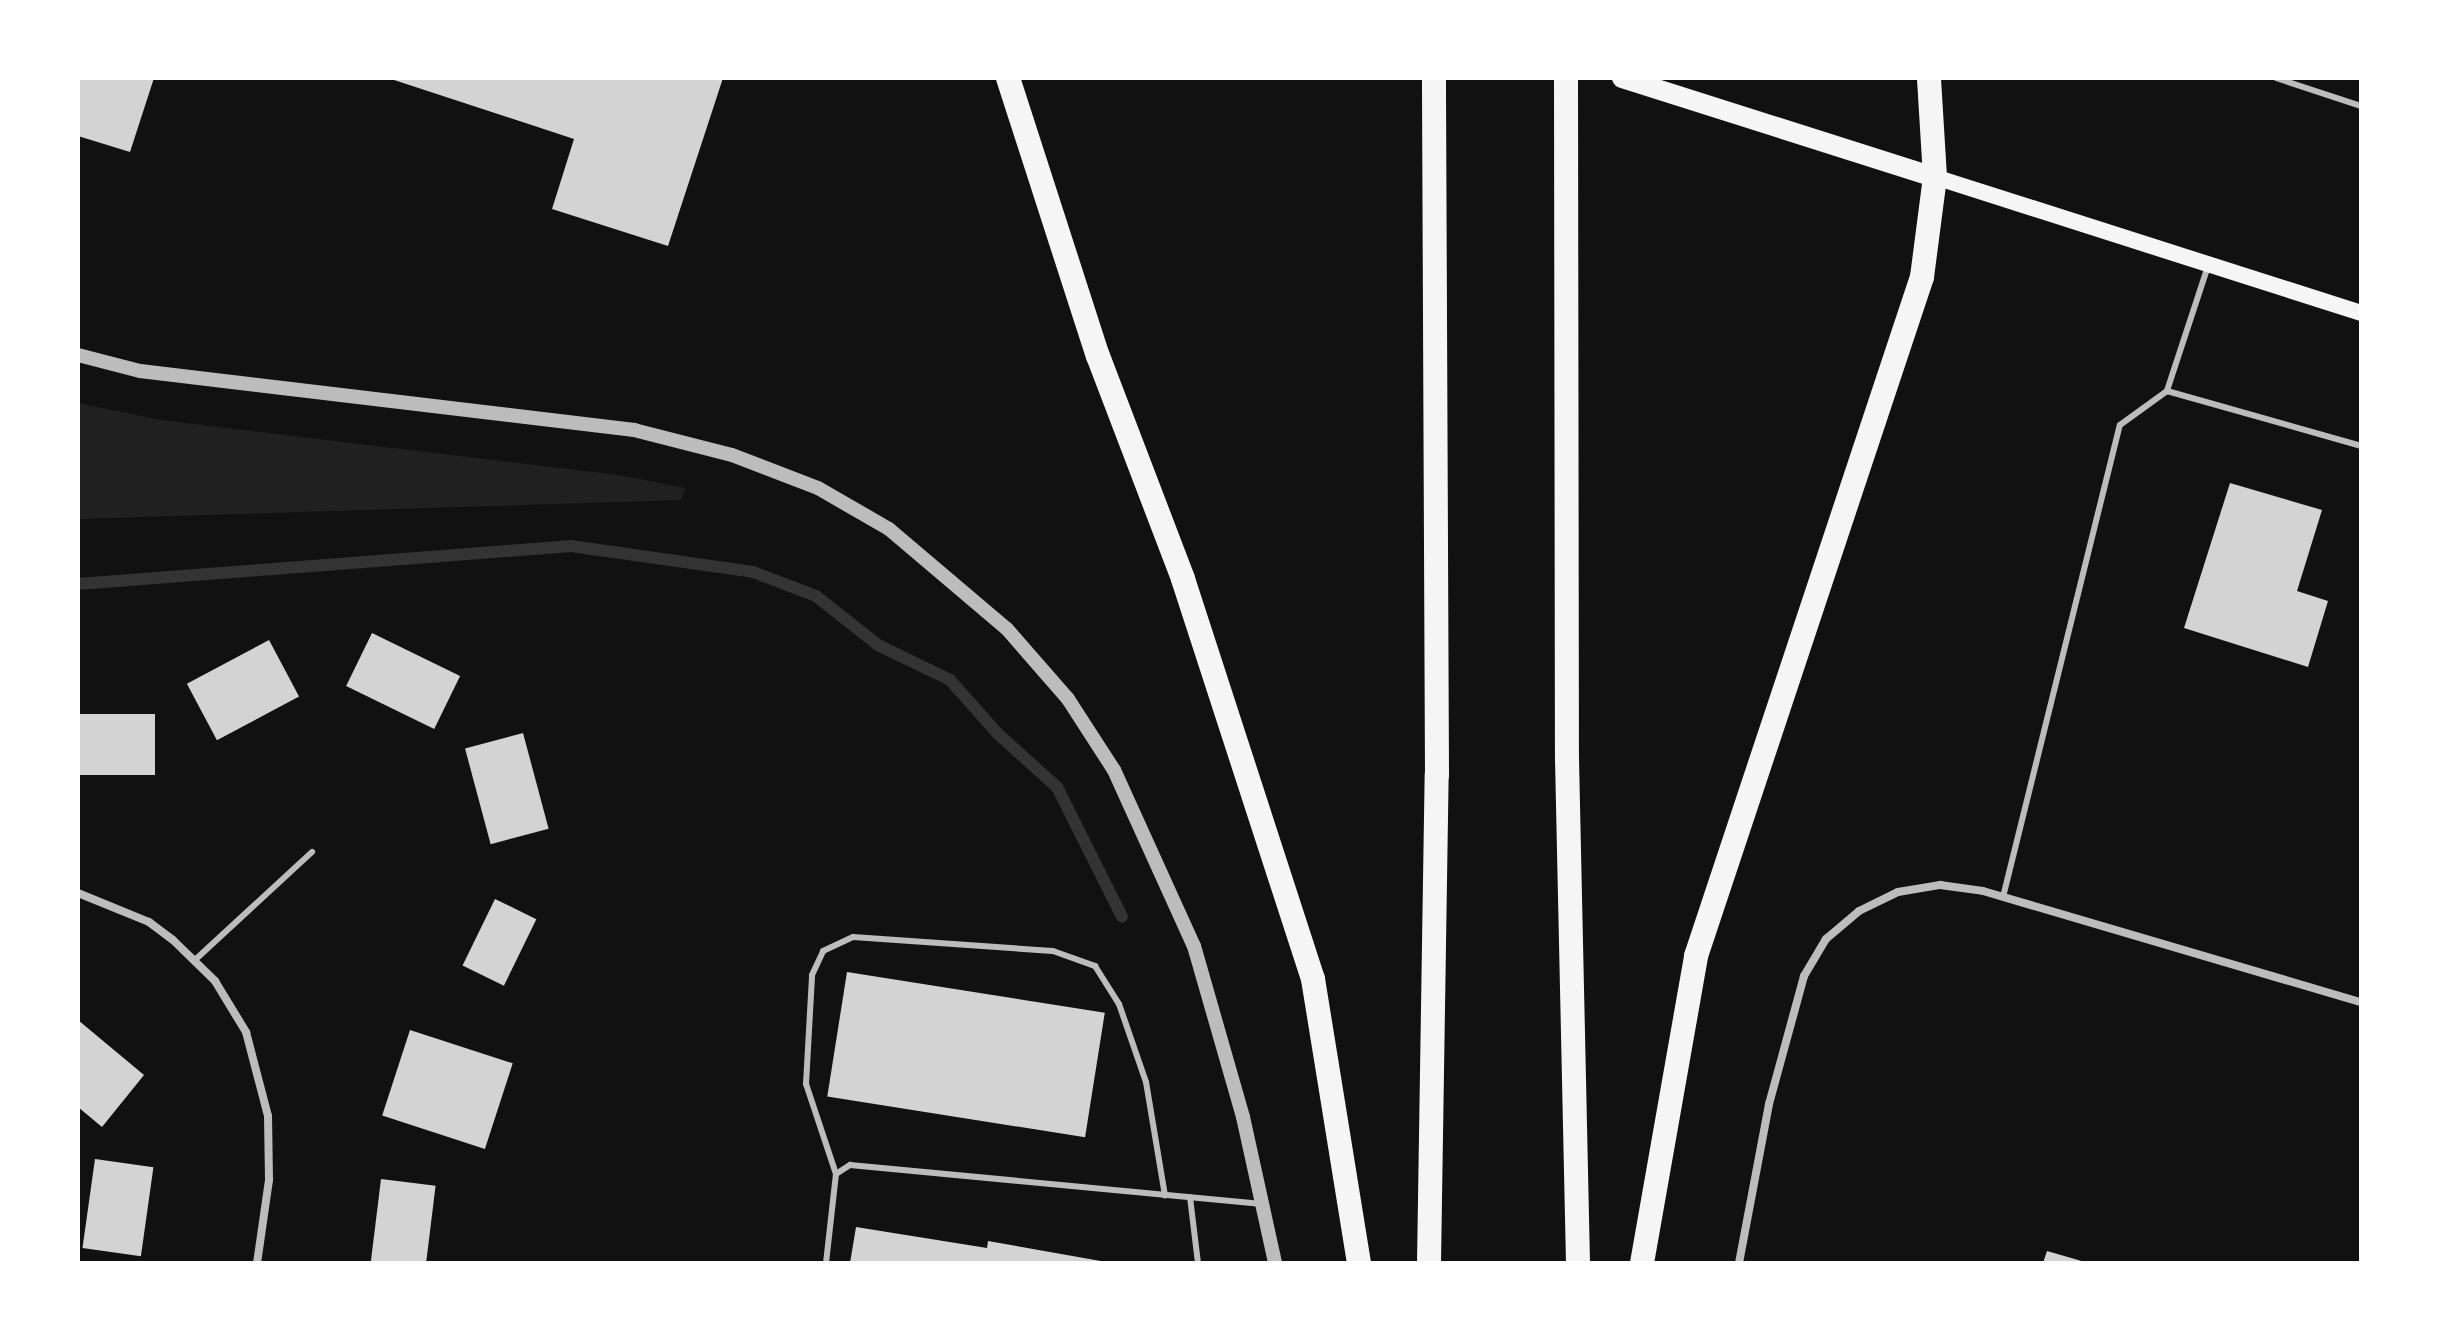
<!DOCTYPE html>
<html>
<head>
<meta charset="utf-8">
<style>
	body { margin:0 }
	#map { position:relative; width:2439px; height:1341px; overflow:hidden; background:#111; font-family:"Noto Sans",sans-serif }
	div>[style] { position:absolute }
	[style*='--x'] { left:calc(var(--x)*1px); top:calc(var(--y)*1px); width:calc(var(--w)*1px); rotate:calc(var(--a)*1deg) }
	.green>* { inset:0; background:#202020 }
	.stream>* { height:12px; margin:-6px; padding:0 6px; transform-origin:6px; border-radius:6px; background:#333 }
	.building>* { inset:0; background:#d3d3d3; transform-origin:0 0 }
	.service>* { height:6px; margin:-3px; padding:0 3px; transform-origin:3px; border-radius:3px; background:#bcbcbc }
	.minor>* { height:8px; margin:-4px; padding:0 4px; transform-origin:4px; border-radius:4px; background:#bcbcbc }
	.tertiary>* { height:14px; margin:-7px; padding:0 7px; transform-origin:7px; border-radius:7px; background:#bcbcbc }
	.secondary>* { height:16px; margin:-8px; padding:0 8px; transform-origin:8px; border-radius:8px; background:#f5f5f5 }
	.primary>* { height:20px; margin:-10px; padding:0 10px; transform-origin:10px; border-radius:10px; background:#f5f5f5 }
	.motorway>* { height:24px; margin:-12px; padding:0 12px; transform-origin:12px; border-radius:12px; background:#f5f5f5 }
	span { translate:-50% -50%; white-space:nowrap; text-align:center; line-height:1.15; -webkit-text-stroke:7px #fff; paint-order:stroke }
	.frame { position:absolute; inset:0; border:80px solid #fff; pointer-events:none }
</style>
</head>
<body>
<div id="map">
	<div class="green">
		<div style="clip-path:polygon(78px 403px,161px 420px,619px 475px,685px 488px,681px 500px,78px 519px)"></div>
	</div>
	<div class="stream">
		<div style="--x:78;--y:584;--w:494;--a:-4.4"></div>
		<div style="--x:571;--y:546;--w:184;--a:8.1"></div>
		<div style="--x:753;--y:572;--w:67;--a:20.9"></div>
		<div style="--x:816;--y:596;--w:79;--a:38.3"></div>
		<div style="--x:878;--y:645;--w:80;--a:25.9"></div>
		<div style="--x:950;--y:680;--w:71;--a:48.4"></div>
		<div style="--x:997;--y:733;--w:81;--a:42"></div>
		<div style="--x:1057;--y:787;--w:145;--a:63.4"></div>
	</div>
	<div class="building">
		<div style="clip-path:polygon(78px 78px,154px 78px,130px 152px,78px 136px)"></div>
		<div style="clip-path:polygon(388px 78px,723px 78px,668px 246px,552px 209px,574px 139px)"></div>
		<div style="clip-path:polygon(2230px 483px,2322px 510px,2297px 591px,2328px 601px,2308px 667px,2184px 628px)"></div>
		<div style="left:372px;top:633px;width:98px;height:59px;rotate:26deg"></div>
		<div style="left:269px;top:640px;width:64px;height:93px;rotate:62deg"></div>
		<div style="left:78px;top:714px;width:77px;height:61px"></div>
		<div style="left:523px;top:733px;width:99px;height:60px;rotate:75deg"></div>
		<div style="left:495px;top:899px;width:46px;height:74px;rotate:26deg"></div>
		<div style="left:847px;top:972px;width:261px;height:126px;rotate:9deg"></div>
		<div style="clip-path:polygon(78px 1020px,144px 1075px,102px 1127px,78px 1107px)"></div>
		<div style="left:410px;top:1030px;width:108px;height:90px;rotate:18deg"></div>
		<div style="left:95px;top:1159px;width:59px;height:90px;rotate:8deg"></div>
		<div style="left:381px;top:1179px;width:55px;height:85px;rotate:7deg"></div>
		<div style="clip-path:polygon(856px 1227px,987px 1248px,988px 1241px,1112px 1263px,850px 1263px)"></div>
		<div style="clip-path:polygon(2047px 1251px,2085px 1262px,2085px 1263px,2043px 1263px)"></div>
	</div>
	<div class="service">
		<div style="--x:2276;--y:78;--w:89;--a:18.2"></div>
		<div style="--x:2208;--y:266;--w:132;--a:108.2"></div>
		<div style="--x:2167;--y:391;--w:202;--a:15.8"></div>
		<div style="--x:2003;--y:897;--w:486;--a:-76.1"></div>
		<div style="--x:2120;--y:425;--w:58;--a:-35.9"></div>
		<div style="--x:196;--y:959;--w:158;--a:-42.7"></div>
		<div style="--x:836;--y:1174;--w:95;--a:-108.4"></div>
		<div style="--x:806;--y:1084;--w:109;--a:-86.8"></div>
		<div style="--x:812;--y:975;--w:26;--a:-65"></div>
		<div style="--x:823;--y:951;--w:33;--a:-25"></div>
		<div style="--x:853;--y:937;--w:200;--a:4"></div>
		<div style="--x:1053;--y:951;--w:45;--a:19.7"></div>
		<div style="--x:1095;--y:966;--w:45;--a:57.7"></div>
		<div style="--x:1119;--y:1004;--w:83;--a:70.9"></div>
		<div style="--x:1146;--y:1082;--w:115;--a:80.5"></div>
		<div style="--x:1190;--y:1197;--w:66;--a:83.1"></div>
		<div style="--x:826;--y:1263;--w:90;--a:-83.6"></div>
		<div style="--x:836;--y:1174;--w:17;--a:-33"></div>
		<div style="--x:850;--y:1165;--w:414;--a:5.4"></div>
	</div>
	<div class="minor">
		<div style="--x:78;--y:893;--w:77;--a:22.2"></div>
		<div style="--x:149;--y:922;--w:30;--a:37"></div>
		<div style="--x:173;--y:940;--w:59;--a:44.3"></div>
		<div style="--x:215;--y:981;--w:60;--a:58.7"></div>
		<div style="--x:246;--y:1032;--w:87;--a:75.3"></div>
		<div style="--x:268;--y:1116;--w:64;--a:89.1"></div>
		<div style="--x:269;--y:1180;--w:84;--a:98.2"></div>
		<div style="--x:1739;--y:1263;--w:162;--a:-79.3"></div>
		<div style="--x:1769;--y:1104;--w:133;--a:-74.7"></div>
		<div style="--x:1804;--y:976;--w:43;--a:-59.3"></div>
		<div style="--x:1826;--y:939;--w:43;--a:-40.3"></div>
		<div style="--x:1859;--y:911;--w:43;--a:-26"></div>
		<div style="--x:1898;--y:892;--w:43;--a:-9.5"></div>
		<div style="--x:1940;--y:885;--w:43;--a:7.9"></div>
		<div style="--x:1983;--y:891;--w:394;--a:16.4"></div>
	</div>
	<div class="tertiary">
		<div style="--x:78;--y:355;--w:64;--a:14.5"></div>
		<div style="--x:140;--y:371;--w:498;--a:6.8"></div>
		<div style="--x:634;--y:430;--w:101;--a:14.3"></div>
		<div style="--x:732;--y:455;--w:92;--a:21"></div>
		<div style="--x:818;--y:488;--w:82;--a:30"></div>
		<div style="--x:889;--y:529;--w:155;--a:40.3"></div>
		<div style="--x:1007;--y:629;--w:93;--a:48.9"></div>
		<div style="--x:1068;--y:699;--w:85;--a:57.1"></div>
		<div style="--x:1114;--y:770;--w:193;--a:65.6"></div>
		<div style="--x:1194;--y:946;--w:178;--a:74"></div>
		<div style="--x:1243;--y:1117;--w:149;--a:77.6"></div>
	</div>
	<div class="secondary">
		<div style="--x:1935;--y:177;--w:447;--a:17.7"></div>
	</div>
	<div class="primary">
		<div style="--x:1622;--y:78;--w:328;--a:17.6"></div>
	</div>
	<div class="motorway">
		<div style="--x:1008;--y:78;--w:292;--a:72.1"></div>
		<div style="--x:1098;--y:356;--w:239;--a:69.1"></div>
		<div style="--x:1183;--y:579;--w:421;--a:72"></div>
		<div style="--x:1313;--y:979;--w:288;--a:80.8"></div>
		<div style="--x:1566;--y:78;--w:681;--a:89.92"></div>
		<div style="--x:1567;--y:759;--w:504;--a:88.75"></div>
		<div style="--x:1429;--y:1263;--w:488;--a:-89.1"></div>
		<div style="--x:1437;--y:775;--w:697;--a:-90.25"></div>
		<div style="--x:1642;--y:1263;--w:312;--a:-80"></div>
		<div style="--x:1696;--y:956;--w:716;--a:-71.59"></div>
		<div style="--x:1922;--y:277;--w:101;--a:-82.6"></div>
		<div style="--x:1935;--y:177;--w:99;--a:-93.5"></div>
	</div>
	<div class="frame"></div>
</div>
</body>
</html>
